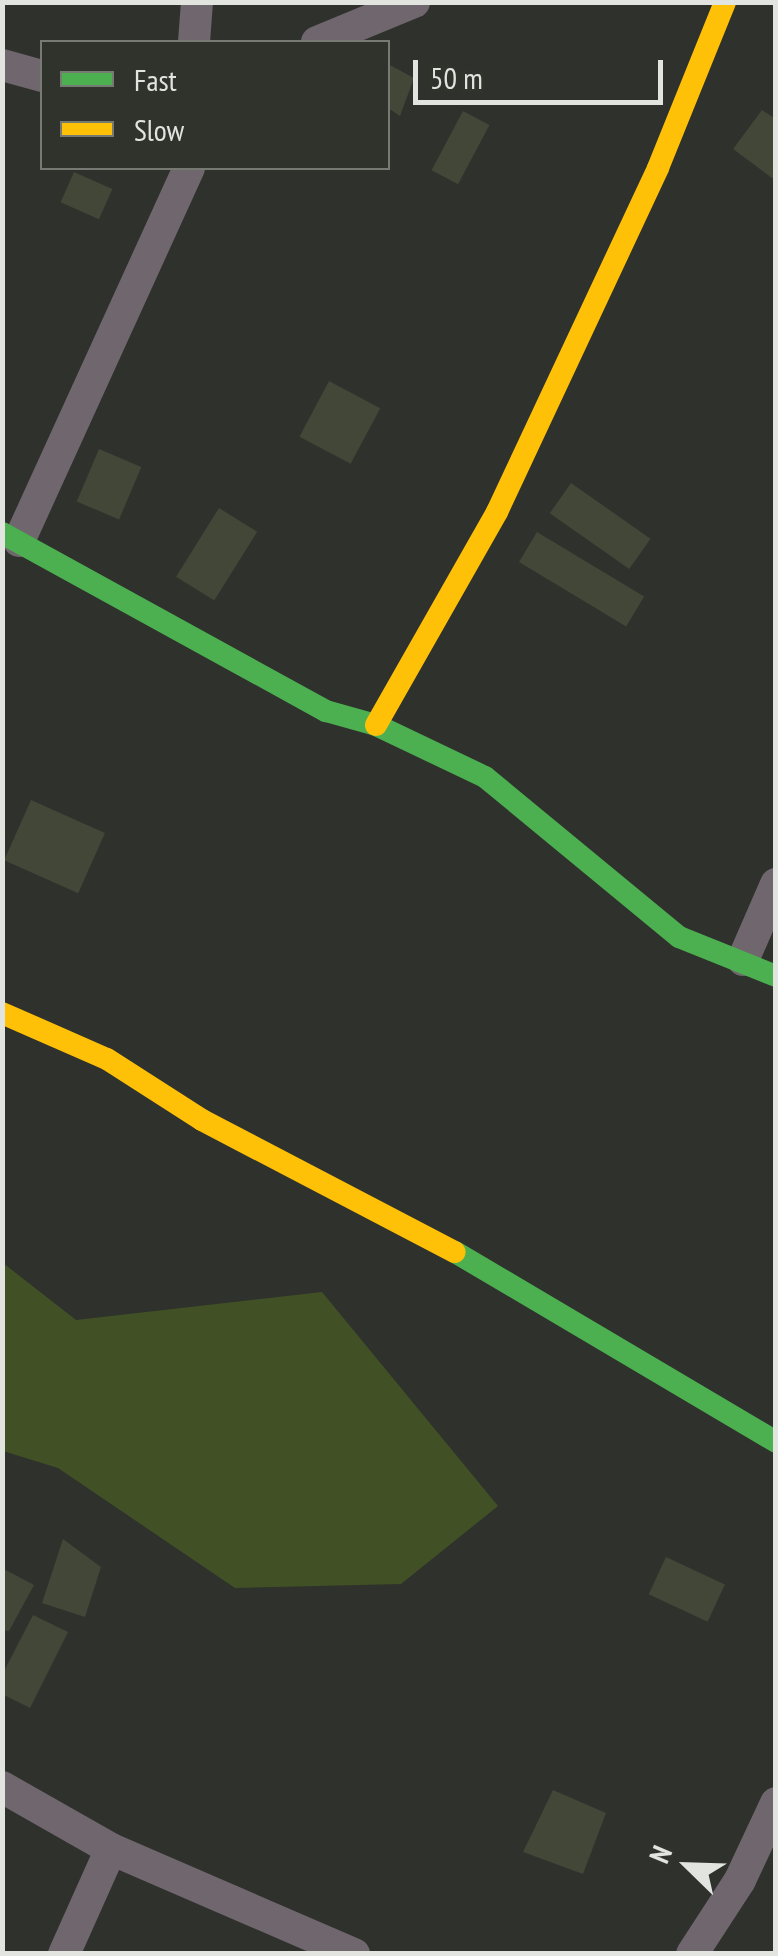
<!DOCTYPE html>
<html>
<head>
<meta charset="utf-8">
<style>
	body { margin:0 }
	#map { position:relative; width:778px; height:1956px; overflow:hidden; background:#2f312d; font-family:"PT Sans Narrow",sans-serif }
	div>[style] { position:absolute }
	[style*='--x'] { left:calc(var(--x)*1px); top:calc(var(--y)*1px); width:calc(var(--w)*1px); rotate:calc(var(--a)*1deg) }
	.green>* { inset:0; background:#415125 }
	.building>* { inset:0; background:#424737; transform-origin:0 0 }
	.street>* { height:32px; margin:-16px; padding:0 16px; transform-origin:16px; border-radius:16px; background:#70666e }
	.fast>* { height:22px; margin:-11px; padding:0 11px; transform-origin:11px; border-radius:11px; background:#4caf50 }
	.slow>* { height:22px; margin:-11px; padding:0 11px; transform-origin:11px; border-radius:11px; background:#ffc107 }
	span { translate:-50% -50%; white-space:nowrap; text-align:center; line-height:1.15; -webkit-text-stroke:8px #30332b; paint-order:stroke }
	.frame { position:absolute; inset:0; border:5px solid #e2e4df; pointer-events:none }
	.legend { position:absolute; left:40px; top:40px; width:350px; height:130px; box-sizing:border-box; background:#30332b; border:2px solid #777a73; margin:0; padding:12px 18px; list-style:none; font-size:30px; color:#e2e4df }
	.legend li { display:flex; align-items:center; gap:20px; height:50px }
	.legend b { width:50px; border:2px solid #777a73 }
	.north { position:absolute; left:638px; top:1816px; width:100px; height:100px; -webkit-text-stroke:8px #30332b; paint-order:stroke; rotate:293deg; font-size:28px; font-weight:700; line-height:40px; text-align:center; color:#e2e4df }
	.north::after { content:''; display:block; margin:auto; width:35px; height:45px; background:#e2e4df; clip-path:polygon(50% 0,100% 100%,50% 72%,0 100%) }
	.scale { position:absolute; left:413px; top:60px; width:250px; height:45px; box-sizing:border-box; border:5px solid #e2e4df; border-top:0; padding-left:12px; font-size:30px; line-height:35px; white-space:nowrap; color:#e2e4df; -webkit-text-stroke:8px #30332b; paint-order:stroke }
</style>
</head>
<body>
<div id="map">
	<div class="green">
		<div style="clip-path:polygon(3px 1263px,76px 1320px,322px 1292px,498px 1506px,401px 1584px,235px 1588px,58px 1468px,3px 1451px)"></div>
	</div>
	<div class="building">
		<div style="clip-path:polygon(388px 64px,414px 78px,400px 116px,388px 108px)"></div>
		<div style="clip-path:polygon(762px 110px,776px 119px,776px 181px,733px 149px)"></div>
		<div style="left:463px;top:111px;width:30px;height:67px;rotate:28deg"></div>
		<div style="left:74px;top:172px;width:42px;height:33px;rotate:24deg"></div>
		<div style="left:329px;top:381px;width:58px;height:63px;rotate:28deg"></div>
		<div style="left:99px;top:449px;width:46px;height:57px;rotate:23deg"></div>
		<div style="left:571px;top:483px;width:97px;height:37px;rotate:35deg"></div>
		<div style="left:219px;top:508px;width:45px;height:81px;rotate:32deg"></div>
		<div style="left:537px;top:532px;width:125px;height:35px;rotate:31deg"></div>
		<div style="left:31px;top:800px;width:81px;height:66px;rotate:24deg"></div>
		<div style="clip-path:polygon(63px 1539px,101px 1567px,85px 1617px,42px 1603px)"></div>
		<div style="left:666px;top:1557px;width:65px;height:41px;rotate:25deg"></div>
		<div style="clip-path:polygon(2px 1568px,34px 1585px,9px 1631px,2px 1630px)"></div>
		<div style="clip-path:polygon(33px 1615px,68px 1632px,30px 1708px,2px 1694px,2px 1675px)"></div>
		<div style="clip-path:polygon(553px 1790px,606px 1813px,583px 1874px,523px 1852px)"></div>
	</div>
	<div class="street">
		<div style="--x:194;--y:42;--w:40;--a:-85.7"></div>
		<div style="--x:317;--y:42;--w:105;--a:-22.4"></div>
		<div style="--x:2;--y:65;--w:41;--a:15.4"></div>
		<div style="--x:19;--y:541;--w:410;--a:-65.5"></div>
		<div style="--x:743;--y:960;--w:83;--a:-66.5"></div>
		<div style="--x:2;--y:1787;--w:125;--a:29.6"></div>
		<div style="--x:111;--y:1849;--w:265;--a:23.4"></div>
		<div style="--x:64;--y:1954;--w:115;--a:-65.9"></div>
		<div style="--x:692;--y:1954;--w:88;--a:-57"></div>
		<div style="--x:740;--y:1880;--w:85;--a:-64.9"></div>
	</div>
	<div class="fast">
		<div style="--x:2;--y:533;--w:370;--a:28.8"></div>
		<div style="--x:326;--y:711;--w:52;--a:15.6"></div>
		<div style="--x:376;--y:725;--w:121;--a:25.5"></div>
		<div style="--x:485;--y:777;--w:251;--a:39.5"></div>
		<div style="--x:679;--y:937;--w:105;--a:21.9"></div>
		<div style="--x:455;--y:1252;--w:373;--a:30.6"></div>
	</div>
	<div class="slow">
		<div style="--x:376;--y:725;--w:245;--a:-60.4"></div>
		<div style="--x:497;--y:512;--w:380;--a:-64.9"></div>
		<div style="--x:658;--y:168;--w:179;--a:-68"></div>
		<div style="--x:2;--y:1013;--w:115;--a:23.7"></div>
		<div style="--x:107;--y:1059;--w:113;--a:32.7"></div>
		<div style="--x:202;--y:1120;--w:285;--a:27.6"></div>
	</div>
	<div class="frame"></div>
	<ul class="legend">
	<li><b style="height:12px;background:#4caf50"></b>Fast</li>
	<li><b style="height:12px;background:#ffc107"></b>Slow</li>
	</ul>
	<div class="north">N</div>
	<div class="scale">50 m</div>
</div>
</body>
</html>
